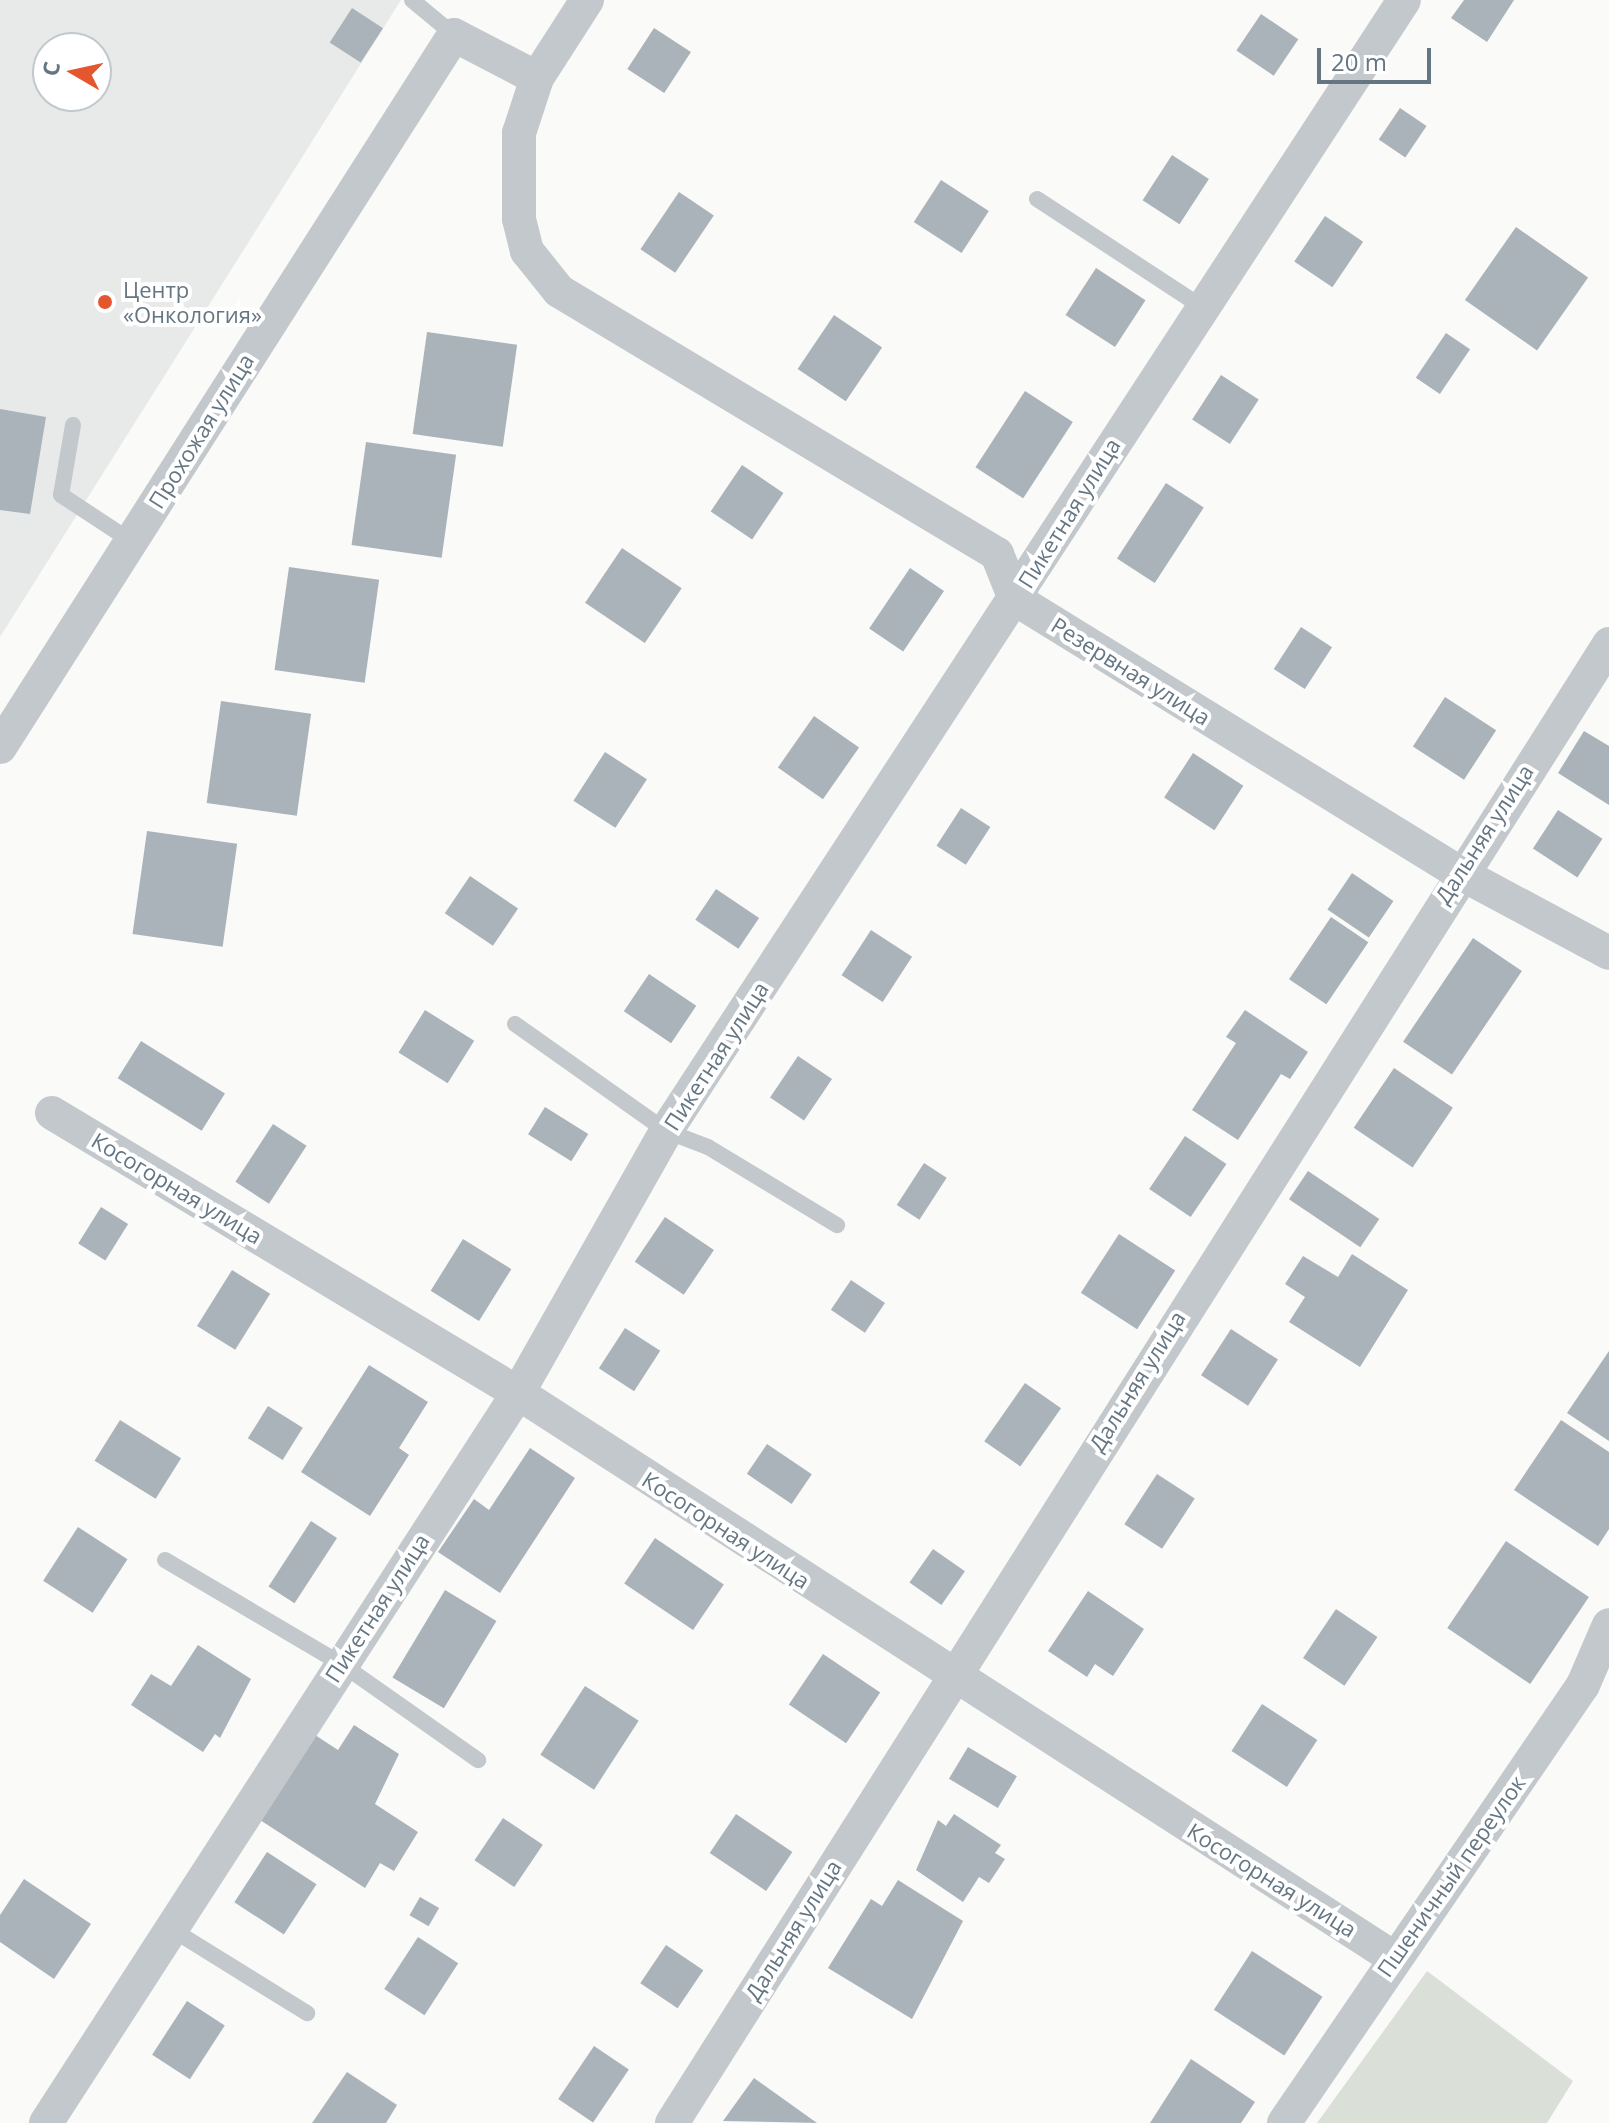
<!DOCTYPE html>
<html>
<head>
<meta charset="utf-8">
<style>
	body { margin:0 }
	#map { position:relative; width:1609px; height:2123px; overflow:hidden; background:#fafaf8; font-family:"Open Sans",sans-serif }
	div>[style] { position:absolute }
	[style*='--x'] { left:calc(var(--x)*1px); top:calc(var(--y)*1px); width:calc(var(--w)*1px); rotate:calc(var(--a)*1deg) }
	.built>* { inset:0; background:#e8e9e9 }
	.green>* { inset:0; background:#dadfd7 }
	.building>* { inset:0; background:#aab3b9; transform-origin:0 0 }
	.service>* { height:16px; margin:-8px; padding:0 8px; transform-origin:8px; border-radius:8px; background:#c3c8cc }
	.minor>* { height:34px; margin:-17px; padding:0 17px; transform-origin:17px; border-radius:17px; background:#c3c8cc }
	.dots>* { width:22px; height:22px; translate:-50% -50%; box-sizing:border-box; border:4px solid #fff; border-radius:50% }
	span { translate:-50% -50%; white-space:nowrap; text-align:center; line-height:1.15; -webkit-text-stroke:8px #fff; paint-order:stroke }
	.poi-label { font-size:22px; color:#657683 }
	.left { translate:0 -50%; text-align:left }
	.street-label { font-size:22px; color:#657683 }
	.north { position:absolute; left:32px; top:32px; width:80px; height:80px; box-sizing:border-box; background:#fff; border:2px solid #c1c8cd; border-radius:50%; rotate:279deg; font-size:22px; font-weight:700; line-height:32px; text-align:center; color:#657683 }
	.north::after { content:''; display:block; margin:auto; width:28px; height:36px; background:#e4572e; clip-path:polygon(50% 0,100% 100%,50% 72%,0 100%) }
	.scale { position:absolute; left:1317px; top:48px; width:114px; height:36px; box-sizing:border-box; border:4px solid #657683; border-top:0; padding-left:10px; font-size:24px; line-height:28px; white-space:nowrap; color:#657683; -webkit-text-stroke:6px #fff; paint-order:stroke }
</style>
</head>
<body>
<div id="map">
	<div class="built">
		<div style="clip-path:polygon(evenodd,0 0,401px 0,0 637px,0 0,48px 48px,96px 48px,96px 96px,48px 96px,48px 48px)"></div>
	</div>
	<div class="green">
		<div style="clip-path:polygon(1427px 1971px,1573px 2081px,1547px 2123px,1317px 2123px)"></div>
	</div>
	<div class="building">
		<div style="clip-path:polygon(1464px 0,1514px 0,1487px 42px,1451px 18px)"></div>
		<div style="left:352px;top:8px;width:37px;height:41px;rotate:33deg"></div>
		<div style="left:1261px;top:14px;width:45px;height:44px;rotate:34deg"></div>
		<div style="left:654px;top:28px;width:44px;height:49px;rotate:33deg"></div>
		<div style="left:1400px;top:108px;width:32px;height:38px;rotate:34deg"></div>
		<div style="left:1172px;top:155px;width:44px;height:54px;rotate:33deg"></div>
		<div style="left:941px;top:180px;width:57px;height:50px;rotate:33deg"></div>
		<div style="left:679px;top:192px;width:42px;height:69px;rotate:34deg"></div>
		<div style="left:1325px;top:216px;width:46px;height:55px;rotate:34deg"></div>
		<div style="left:1516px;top:227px;width:88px;height:89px;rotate:35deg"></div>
		<div style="left:1096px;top:268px;width:59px;height:56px;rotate:33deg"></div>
		<div style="left:834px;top:315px;width:58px;height:65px;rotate:34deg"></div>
		<div style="left:427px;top:332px;width:91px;height:103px;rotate:8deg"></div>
		<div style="left:1446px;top:333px;width:29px;height:54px;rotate:34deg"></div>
		<div style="left:1221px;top:375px;width:45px;height:53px;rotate:33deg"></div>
		<div style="left:1025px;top:391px;width:57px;height:91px;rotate:33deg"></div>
		<div style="clip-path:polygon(0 409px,46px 417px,30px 514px,0 510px)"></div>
		<div style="left:366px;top:442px;width:91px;height:104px;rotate:8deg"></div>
		<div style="left:742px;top:465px;width:50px;height:56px;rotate:34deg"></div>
		<div style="left:1166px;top:483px;width:45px;height:90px;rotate:33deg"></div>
		<div style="left:622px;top:548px;width:72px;height:66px;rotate:34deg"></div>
		<div style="left:289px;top:567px;width:91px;height:104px;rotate:8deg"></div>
		<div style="left:910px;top:568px;width:41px;height:73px;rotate:34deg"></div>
		<div style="left:1301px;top:627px;width:37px;height:50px;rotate:33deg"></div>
		<div style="left:1445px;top:697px;width:61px;height:59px;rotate:33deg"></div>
		<div style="left:221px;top:701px;width:91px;height:103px;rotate:8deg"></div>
		<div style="left:814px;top:716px;width:55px;height:63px;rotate:35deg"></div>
		<div style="clip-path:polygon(1584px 731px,1609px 746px,1609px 805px,1558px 773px)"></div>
		<div style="left:605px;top:752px;width:50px;height:58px;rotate:33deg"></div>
		<div style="left:1193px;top:753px;width:60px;height:53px;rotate:33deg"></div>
		<div style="left:961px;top:808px;width:35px;height:45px;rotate:33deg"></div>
		<div style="left:1558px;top:810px;width:53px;height:46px;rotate:33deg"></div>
		<div style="left:147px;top:831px;width:91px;height:104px;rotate:8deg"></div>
		<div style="left:1352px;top:873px;width:50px;height:44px;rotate:34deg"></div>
		<div style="left:470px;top:876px;width:58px;height:45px;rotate:34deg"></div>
		<div style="left:716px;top:889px;width:52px;height:37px;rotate:34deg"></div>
		<div style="left:1331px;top:917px;width:45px;height:75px;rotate:34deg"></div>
		<div style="left:871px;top:930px;width:49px;height:54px;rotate:33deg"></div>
		<div style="left:1473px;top:938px;width:59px;height:125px;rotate:34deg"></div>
		<div style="left:649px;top:974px;width:57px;height:45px;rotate:34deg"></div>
		<div style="left:425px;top:1010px;width:58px;height:50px;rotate:32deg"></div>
		<div style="clip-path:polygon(1245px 1010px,1308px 1052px,1290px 1079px,1281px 1074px,1238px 1140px,1192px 1110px,1236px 1043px,1226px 1037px)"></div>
		<div style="left:141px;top:1041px;width:99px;height:44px;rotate:32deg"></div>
		<div style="left:798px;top:1056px;width:41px;height:50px;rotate:34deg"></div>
		<div style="left:1394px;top:1068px;width:71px;height:72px;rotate:34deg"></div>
		<div style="left:545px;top:1107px;width:51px;height:32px;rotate:32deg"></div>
		<div style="left:273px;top:1124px;width:40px;height:69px;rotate:33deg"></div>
		<div style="left:1185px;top:1136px;width:50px;height:64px;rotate:34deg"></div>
		<div style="left:924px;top:1163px;width:27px;height:50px;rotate:33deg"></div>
		<div style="left:1308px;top:1171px;width:86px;height:34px;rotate:34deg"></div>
		<div style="left:101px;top:1207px;width:32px;height:43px;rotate:32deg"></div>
		<div style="left:665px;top:1217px;width:59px;height:54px;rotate:34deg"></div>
		<div style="left:1119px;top:1234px;width:67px;height:70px;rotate:33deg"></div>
		<div style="left:463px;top:1239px;width:57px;height:61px;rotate:32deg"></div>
		<div style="clip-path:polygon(1352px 1254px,1408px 1290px,1360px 1367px,1289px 1322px,1305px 1297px,1285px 1284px,1303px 1256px,1338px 1277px)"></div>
		<div style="left:232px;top:1270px;width:45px;height:66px;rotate:32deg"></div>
		<div style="left:851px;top:1280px;width:41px;height:36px;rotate:34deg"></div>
		<div style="left:625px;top:1328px;width:42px;height:48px;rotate:33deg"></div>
		<div style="left:1231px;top:1329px;width:56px;height:55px;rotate:33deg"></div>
		<div style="clip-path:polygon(1609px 1351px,1609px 1441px,1567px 1413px)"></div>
		<div style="clip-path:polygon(369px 1365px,428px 1402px,399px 1448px,409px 1455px,370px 1516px,301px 1472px)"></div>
		<div style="left:1025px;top:1383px;width:44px;height:71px;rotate:35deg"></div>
		<div style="left:268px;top:1406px;width:41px;height:38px;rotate:32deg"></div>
		<div style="left:120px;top:1420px;width:72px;height:48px;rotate:32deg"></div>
		<div style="clip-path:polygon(1561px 1420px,1609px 1452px,1609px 1529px,1598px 1546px,1514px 1490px)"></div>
		<div style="left:767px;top:1444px;width:54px;height:36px;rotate:34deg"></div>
		<div style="clip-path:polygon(530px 1448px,575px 1478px,500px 1593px,438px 1552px,474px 1499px,489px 1510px)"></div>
		<div style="left:1157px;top:1474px;width:45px;height:60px;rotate:33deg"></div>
		<div style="left:311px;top:1521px;width:31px;height:78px;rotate:33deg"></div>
		<div style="left:78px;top:1527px;width:59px;height:64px;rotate:33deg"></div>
		<div style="left:655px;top:1538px;width:83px;height:55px;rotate:34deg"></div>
		<div style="left:1506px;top:1541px;width:100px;height:105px;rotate:34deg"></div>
		<div style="left:933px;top:1549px;width:39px;height:41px;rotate:35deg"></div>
		<div style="left:445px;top:1590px;width:60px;height:102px;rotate:31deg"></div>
		<div style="clip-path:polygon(1088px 1591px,1144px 1629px,1113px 1676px,1095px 1664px,1087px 1677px,1048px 1651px)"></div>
		<div style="left:1336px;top:1609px;width:50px;height:59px;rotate:34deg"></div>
		<div style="clip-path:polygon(198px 1645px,251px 1679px,220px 1738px,215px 1734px,203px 1752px,131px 1705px,151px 1674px,171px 1686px)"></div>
		<div style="left:823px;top:1654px;width:69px;height:61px;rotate:34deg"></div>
		<div style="left:585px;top:1686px;width:64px;height:82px;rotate:33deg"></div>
		<div style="left:1262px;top:1704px;width:66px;height:56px;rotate:33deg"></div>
		<div style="clip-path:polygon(354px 1725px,399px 1754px,375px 1804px,418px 1832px,394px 1871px,380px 1863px,365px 1888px,260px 1820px,315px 1735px,338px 1750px)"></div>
		<div style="left:968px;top:1747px;width:57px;height:37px;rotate:31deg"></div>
		<div style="left:736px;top:1814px;width:68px;height:47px;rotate:34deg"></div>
		<div style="clip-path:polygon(954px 1814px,1001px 1845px,995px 1853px,1005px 1859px,989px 1883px,979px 1877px,963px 1902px,916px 1870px,938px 1820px,946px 1826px)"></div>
		<div style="left:503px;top:1818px;width:48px;height:51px;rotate:34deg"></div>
		<div style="left:267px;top:1852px;width:59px;height:60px;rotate:33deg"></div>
		<div style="clip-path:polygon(24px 1879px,91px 1924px,54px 1979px,0 1942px,0 1915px)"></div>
		<div style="clip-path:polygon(898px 1880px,963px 1921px,912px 2019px,828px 1968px,871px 1899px,882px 1906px)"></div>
		<div style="left:420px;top:1897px;width:22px;height:21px;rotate:30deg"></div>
		<div style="left:418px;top:1937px;width:48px;height:62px;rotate:33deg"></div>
		<div style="left:666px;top:1945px;width:45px;height:46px;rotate:34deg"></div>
		<div style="left:1252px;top:1951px;width:84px;height:70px;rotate:33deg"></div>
		<div style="left:187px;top:2001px;width:45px;height:64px;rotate:33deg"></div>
		<div style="left:594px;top:2046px;width:42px;height:64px;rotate:34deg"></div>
		<div style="clip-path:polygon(1191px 2059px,1255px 2102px,1241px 2123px,1150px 2123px)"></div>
		<div style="clip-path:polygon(347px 2072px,397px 2105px,386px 2123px,312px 2123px)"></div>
		<div style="clip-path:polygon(754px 2078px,817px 2123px,723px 2121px)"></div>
	</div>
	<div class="service">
		<div style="--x:412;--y:0;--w:55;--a:39.8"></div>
		<div style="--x:1037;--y:199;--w:194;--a:33.2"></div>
		<div style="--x:73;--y:425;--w:71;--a:99.7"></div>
		<div style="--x:61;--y:495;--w:84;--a:33.3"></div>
		<div style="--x:515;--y:1024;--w:185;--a:35.3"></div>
		<div style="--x:666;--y:1131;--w:45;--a:20.9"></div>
		<div style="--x:708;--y:1147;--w:151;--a:31.2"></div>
		<div style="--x:165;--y:1560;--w:203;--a:30.5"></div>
		<div style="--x:340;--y:1663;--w:169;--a:35.1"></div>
		<div style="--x:173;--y:1930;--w:158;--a:31.8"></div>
	</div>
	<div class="minor">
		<div style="--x:587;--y:0;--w:93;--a:122.7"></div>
		<div style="--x:537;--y:78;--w:58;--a:108.1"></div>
		<div style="--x:519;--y:133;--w:86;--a:90"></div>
		<div style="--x:519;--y:219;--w:33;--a:76"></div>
		<div style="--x:527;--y:251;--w:51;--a:51.3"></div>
		<div style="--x:559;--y:291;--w:511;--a:30.98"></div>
		<div style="--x:997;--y:554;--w:48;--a:68.2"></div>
		<div style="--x:1015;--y:599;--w:520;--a:31.64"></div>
		<div style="--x:1458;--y:872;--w:171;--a:28.2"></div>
		<div style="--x:0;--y:747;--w:844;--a:-57.48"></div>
		<div style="--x:454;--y:35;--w:93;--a:27.4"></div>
		<div style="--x:52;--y:1113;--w:544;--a:31"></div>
		<div style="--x:518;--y:1393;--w:1042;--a:32.82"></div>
		<div style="--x:46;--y:2123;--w:869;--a:-57.11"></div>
		<div style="--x:518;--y:1393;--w:301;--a:-60.5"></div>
		<div style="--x:666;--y:1131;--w:1350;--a:-56.87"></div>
		<div style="--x:672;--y:2123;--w:1751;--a:-57.64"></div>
		<div style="--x:1284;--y:2123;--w:530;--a:-55.68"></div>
		<div style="--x:1583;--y:1685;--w:65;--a:-66.6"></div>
	</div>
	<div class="dots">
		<div style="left:105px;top:302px;background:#e4572e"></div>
	</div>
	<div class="poi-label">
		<span class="left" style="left:123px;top:302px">Центр<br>«Онкология»</span>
	</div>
	<div class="street-label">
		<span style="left:201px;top:431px;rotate:-58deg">Прохожая улица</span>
		<span style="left:1069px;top:513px;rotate:-58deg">Пикетная улица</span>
		<span style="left:1131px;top:671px;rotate:32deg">Резервная улица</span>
		<span style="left:1484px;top:834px;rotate:-57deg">Дальняя улица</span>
		<span style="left:716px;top:1056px;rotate:-57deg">Пикетная улица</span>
		<span style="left:177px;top:1188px;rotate:31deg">Косогорная улица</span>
		<span style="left:1137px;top:1381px;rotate:-58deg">Дальняя улица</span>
		<span style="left:726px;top:1530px;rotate:33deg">Косогорная улица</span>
		<span style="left:377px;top:1608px;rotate:-57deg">Пикетная улица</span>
		<span style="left:1451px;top:1876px;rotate:-55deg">Пшеничный переулок</span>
		<span style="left:1272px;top:1880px;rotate:32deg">Косогорная улица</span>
		<span style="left:793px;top:1930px;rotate:-58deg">Дальняя улица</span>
	</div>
	<div class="north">С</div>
	<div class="scale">20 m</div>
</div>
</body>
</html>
